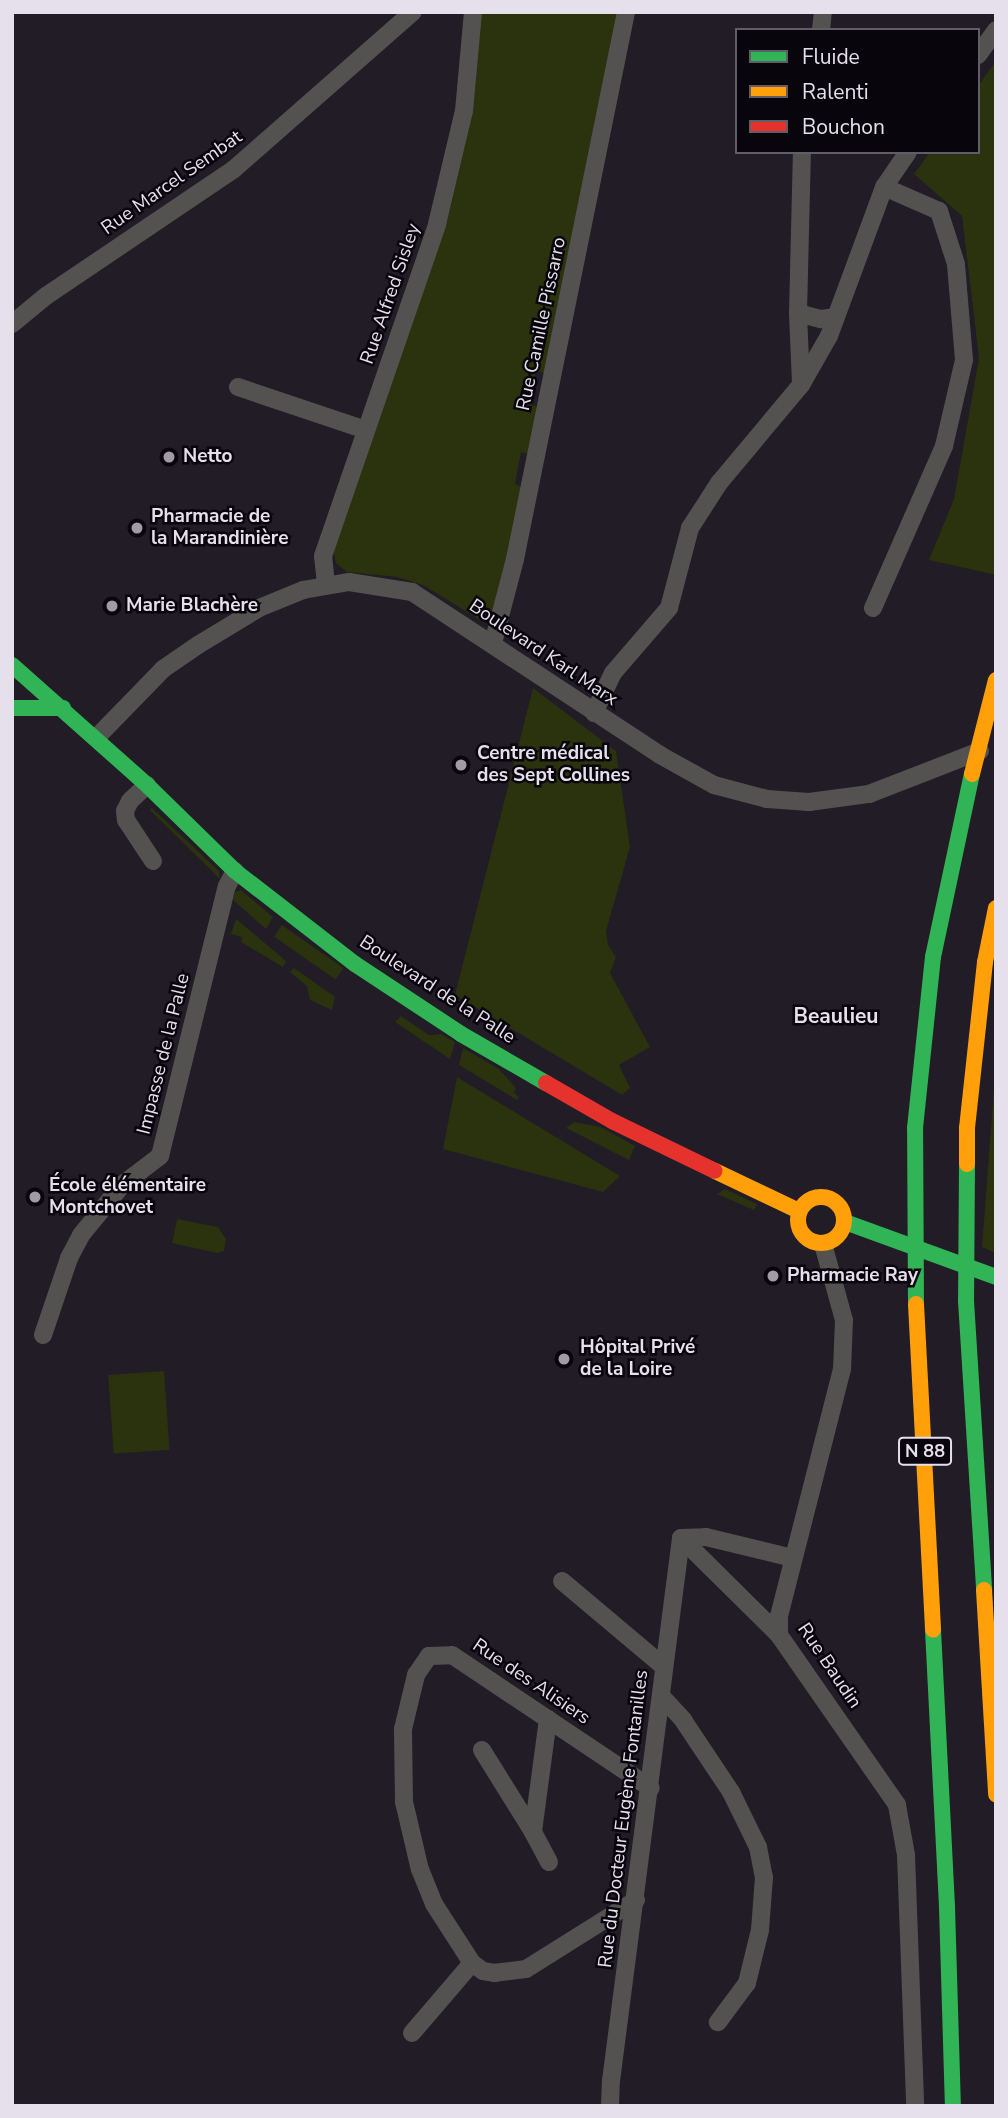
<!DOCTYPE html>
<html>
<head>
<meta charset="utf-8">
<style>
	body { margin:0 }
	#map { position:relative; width:1008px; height:2118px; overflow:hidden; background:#211c25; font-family:"Nunito Sans",sans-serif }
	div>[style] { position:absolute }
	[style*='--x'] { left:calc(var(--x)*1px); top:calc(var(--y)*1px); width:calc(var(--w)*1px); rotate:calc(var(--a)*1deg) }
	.green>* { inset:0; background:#2a320e; transform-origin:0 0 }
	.street>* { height:18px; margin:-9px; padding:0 9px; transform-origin:9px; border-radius:9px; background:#545250 }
	.fast>* { height:16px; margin:-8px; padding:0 8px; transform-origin:8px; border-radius:8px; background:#30b455 }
	.slow>* { height:16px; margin:-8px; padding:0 8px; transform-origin:8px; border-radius:8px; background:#ff9f0a }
	.slow>.ring { margin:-8px; padding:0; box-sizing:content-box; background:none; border:16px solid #ff9f0a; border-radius:50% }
	.jam>* { height:16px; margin:-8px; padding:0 8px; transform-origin:8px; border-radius:8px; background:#e5322d }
	.dots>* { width:19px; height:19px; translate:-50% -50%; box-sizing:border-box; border:4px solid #09050c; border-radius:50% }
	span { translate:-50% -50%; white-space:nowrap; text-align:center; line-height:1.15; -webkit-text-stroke:5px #09050c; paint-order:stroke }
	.shield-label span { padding:2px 5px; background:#09050c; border:2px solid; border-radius:5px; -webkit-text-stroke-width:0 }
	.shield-label { font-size:18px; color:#e6e0ed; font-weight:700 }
	.street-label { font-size:19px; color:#e6e0ed }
	.poi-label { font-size:19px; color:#e6e0ed; font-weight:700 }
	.left { translate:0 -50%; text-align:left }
	.neighbourhood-label { font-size:21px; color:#e6e0ed; font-weight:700 }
	.frame { position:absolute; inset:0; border:14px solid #e6e0ed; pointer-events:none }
	.legend { position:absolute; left:735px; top:28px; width:245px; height:126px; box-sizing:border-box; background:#09050c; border:2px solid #615d66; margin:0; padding:9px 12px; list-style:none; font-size:21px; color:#e6e0ed }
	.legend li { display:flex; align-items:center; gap:14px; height:35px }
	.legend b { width:35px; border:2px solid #615d66 }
</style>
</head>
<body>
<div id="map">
	<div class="green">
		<div style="clip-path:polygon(481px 12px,621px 12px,546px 373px,536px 371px,530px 405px,539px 407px,529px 454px,521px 452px,515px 484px,522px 487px,508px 555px,492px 618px,480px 620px,425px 586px,398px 577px,347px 572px,336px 563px,333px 551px,443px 227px,475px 85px)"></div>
		<div style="clip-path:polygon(996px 61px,996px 575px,929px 560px,954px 499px,979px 358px,962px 216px,914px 174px,930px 152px,978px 152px,978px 86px)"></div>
		<div style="clip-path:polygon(533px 688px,616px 751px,630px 847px,606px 931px,608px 945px,616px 957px,610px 973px,650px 1047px,619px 1065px,630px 1088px,622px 1095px,455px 995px)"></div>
		<div style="clip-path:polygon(152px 808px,219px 871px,220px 879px,150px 810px)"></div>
		<div style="clip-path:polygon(241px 890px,273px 917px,266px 929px,233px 900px,235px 892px)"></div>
		<div style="clip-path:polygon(236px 919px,286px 961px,283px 967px,241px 942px,242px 937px,231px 934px)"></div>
		<div style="left:282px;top:925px;width:75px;height:14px;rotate:35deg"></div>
		<div style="clip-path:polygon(294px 968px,335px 997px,332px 1010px,310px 1000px,307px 986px,290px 972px)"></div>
		<div style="clip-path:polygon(401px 1016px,429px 1035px,441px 1034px,455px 1042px,450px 1059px,395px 1022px)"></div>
		<div style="clip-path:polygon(463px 1048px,499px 1069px,516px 1088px,514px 1093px,519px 1097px,517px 1100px,459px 1065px)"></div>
		<div style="clip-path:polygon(996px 1061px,996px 1253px,982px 1247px)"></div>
		<div style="clip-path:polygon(457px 1077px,620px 1176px,603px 1192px,443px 1149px)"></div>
		<div style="clip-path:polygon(574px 1122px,601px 1127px,635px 1146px,629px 1160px,566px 1128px)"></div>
		<div style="clip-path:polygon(725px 1189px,757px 1204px,754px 1210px,717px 1194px)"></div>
		<div style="clip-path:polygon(177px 1219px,218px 1227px,226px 1239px,224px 1251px,217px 1253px,172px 1243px)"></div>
		<div style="left:164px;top:1371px;width:79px;height:56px;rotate:86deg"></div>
	</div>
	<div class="street">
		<div style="--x:821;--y:30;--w:18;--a:-84"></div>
		<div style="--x:978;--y:55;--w:31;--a:-54"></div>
		<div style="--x:798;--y:313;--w:24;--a:15"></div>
		<div style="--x:821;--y:319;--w:15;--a:-8"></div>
		<div style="--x:12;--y:324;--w:44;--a:-39.5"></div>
		<div style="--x:46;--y:296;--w:227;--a:-34"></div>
		<div style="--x:234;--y:169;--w:238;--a:-41.3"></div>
		<div style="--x:801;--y:383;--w:70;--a:-92.5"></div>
		<div style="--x:798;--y:313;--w:161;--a:-88.6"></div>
		<div style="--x:238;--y:387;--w:135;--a:18.6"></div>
		<div style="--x:326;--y:584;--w:28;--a:-96"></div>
		<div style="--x:323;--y:556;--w:351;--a:-71"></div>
		<div style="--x:437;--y:224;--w:116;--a:-76.6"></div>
		<div style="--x:464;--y:111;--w:99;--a:-84.8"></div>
		<div style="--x:873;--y:608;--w:177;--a:-66.3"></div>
		<div style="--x:944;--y:446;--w:88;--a:-76.9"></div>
		<div style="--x:964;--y:360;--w:96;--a:-94.8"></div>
		<div style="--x:956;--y:264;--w:56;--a:-107.8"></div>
		<div style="--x:939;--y:211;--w:60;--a:-156.4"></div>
		<div style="--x:493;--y:643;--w:87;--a:-75.3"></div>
		<div style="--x:515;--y:559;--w:558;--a:-78.53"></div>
		<div style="--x:594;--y:713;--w:44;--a:-64.6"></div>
		<div style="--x:613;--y:673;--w:86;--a:-49.3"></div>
		<div style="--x:669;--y:608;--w:83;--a:-75.3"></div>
		<div style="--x:690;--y:528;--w:54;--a:-57.2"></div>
		<div style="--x:719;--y:483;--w:128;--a:-50.1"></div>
		<div style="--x:801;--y:385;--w:56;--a:-60.3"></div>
		<div style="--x:829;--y:336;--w:159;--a:-69.7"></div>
		<div style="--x:884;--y:187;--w:42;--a:-55.6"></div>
		<div style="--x:96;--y:738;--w:96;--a:-45.8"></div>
		<div style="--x:163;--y:669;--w:42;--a:-34.4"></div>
		<div style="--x:198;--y:645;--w:71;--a:-31.2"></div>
		<div style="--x:259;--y:608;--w:48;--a:-22.2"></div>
		<div style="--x:303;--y:590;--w:47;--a:-9.9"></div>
		<div style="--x:349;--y:582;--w:64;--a:9"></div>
		<div style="--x:412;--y:592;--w:297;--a:33.3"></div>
		<div style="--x:660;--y:755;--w:62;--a:29.1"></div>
		<div style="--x:714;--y:785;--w:55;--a:14.8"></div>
		<div style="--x:767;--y:799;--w:42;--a:4.1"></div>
		<div style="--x:809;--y:802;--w:61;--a:-7.6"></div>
		<div style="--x:869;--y:794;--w:119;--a:-21.2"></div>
		<div style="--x:147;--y:785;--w:23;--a:137"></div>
		<div style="--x:130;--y:801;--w:11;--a:117"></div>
		<div style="--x:125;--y:811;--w:9;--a:84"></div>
		<div style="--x:126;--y:820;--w:49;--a:56.6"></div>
		<div style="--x:823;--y:1244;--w:79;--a:74.6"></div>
		<div style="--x:844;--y:1320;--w:49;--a:92.3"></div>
		<div style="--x:842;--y:1369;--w:255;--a:104.3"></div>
		<div style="--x:779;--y:1616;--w:19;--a:90"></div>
		<div style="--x:779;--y:1635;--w:207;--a:55.2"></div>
		<div style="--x:897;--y:1805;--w:51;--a:79.8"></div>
		<div style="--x:906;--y:1855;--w:251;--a:87.9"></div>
		<div style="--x:43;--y:1335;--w:81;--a:-71.3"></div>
		<div style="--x:69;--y:1258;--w:26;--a:-62"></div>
		<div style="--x:81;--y:1235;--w:65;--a:-50.6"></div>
		<div style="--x:122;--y:1185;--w:48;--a:-37.3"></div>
		<div style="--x:160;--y:1156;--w:278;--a:-76.1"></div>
		<div style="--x:227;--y:886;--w:17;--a:-62"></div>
		<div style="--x:681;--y:1538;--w:138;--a:44.7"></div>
		<div style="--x:681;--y:1538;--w:25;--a:-2"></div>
		<div style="--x:706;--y:1537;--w:89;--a:13.6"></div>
		<div style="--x:562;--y:1581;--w:133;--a:40.1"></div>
		<div style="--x:661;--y:1696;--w:33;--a:47"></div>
		<div style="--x:683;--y:1720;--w:87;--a:56.3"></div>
		<div style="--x:731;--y:1792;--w:61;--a:63.9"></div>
		<div style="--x:758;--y:1847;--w:31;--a:79"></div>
		<div style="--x:764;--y:1877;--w:53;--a:94.3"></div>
		<div style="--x:760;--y:1930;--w:55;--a:103.8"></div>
		<div style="--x:747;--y:1983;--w:49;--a:126.6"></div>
		<div style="--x:548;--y:1719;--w:114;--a:97.6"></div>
		<div style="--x:533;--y:1832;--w:34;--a:62"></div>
		<div style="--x:482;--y:1750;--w:97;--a:58.1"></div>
		<div style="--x:636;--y:1900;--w:130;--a:147.9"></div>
		<div style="--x:526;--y:1969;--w:31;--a:173"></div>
		<div style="--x:495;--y:1973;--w:12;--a:-171"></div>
		<div style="--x:483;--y:1971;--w:14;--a:-144"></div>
		<div style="--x:472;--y:1963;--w:70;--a:-122.8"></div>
		<div style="--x:434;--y:1904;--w:37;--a:-112"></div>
		<div style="--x:420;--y:1870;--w:70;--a:-103.2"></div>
		<div style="--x:404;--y:1802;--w:73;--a:-90.8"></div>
		<div style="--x:403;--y:1729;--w:56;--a:-76.5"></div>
		<div style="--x:416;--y:1675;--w:23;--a:-56"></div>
		<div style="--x:429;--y:1656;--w:23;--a:-2"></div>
		<div style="--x:452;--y:1655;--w:239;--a:33.8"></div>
		<div style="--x:412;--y:2033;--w:92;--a:-49.4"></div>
		<div style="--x:610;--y:2106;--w:25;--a:-88"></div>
		<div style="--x:611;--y:2081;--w:547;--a:-82.65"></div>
	</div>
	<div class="fast">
		<div style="--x:12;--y:665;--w:181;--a:41.6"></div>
		<div style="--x:147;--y:785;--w:123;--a:44.3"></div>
		<div style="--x:235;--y:871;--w:152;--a:37.8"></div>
		<div style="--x:355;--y:964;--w:127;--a:33.4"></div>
		<div style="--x:461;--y:1034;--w:98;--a:30"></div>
		<div style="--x:12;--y:708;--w:51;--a:0"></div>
		<div style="--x:967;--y:1164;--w:137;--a:90.4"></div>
		<div style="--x:966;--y:1301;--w:290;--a:86.4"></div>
		<div style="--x:845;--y:1222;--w:161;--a:20"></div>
		<div style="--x:916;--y:1304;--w:176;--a:-90.3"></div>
		<div style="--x:915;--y:1128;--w:172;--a:-84"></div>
		<div style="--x:933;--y:957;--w:187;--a:-78"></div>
		<div style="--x:933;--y:1630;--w:277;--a:87.1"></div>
		<div style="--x:947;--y:1907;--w:199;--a:88.3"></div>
	</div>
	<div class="slow">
		<div style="--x:972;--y:774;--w:97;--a:-75.7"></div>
		<div style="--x:967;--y:1164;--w:36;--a:-90"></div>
		<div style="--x:967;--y:1128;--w:167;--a:-83.8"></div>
		<div style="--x:985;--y:962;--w:55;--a:-78.5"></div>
		<div style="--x:715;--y:1171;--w:93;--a:25.5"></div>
		<div class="ring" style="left:798px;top:1197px;width:30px;height:30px"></div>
		<div style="--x:916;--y:1304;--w:326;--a:87"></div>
		<div style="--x:984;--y:1590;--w:205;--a:86.6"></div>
	</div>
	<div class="jam">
		<div style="--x:546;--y:1083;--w:76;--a:29.9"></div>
		<div style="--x:612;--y:1121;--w:114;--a:25.9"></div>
	</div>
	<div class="dots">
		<div style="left:169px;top:457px;background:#a19ba7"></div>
		<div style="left:137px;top:528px;background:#a19ba7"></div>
		<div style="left:112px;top:606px;background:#a19ba7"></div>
		<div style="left:461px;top:765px;background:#a19ba7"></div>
		<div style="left:35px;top:1197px;background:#a19ba7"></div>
		<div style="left:773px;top:1276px;background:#a19ba7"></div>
		<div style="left:564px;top:1359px;background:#a19ba7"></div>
	</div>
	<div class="shield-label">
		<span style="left:925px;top:1451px">N 88</span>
	</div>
	<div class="street-label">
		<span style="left:172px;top:183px;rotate:-35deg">Rue Marcel Sembat</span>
		<span style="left:391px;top:294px;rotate:-71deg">Rue Alfred Sisley</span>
		<span style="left:542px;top:324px;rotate:-78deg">Rue Camille Pissarro</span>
		<span style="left:543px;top:653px;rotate:34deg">Boulevard Karl Marx</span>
		<span style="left:437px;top:990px;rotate:33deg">Boulevard de la Palle</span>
		<span style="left:164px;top:1054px;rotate:-76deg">Impasse de la Palle</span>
		<span style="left:829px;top:1666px;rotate:56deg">Rue Baudin</span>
		<span style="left:531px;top:1682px;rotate:34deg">Rue des Alisiers</span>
		<span style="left:624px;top:1819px;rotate:-83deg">Rue du Docteur Eugène Fontanilles</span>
	</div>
	<div class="poi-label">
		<span class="left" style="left:183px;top:457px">Netto</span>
		<span class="left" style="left:151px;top:528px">Pharmacie de<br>la Marandinière</span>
		<span class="left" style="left:126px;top:606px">Marie Blachère</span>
		<span class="left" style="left:477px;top:765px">Centre médical<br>des Sept Collines</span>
		<span class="left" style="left:49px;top:1197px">École élémentaire<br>Montchovet</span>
		<span class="left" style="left:787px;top:1276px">Pharmacie Ray</span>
		<span class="left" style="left:580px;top:1359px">Hôpital Privé<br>de la Loire</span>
	</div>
	<div class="neighbourhood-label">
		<span style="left:836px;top:1016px">Beaulieu</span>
	</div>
	<div class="frame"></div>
	<ul class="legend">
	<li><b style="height:9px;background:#30b455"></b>Fluide</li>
	<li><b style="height:9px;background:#ff9f0a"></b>Ralenti</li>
	<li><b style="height:9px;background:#e5322d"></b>Bouchon</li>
	</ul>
</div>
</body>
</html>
